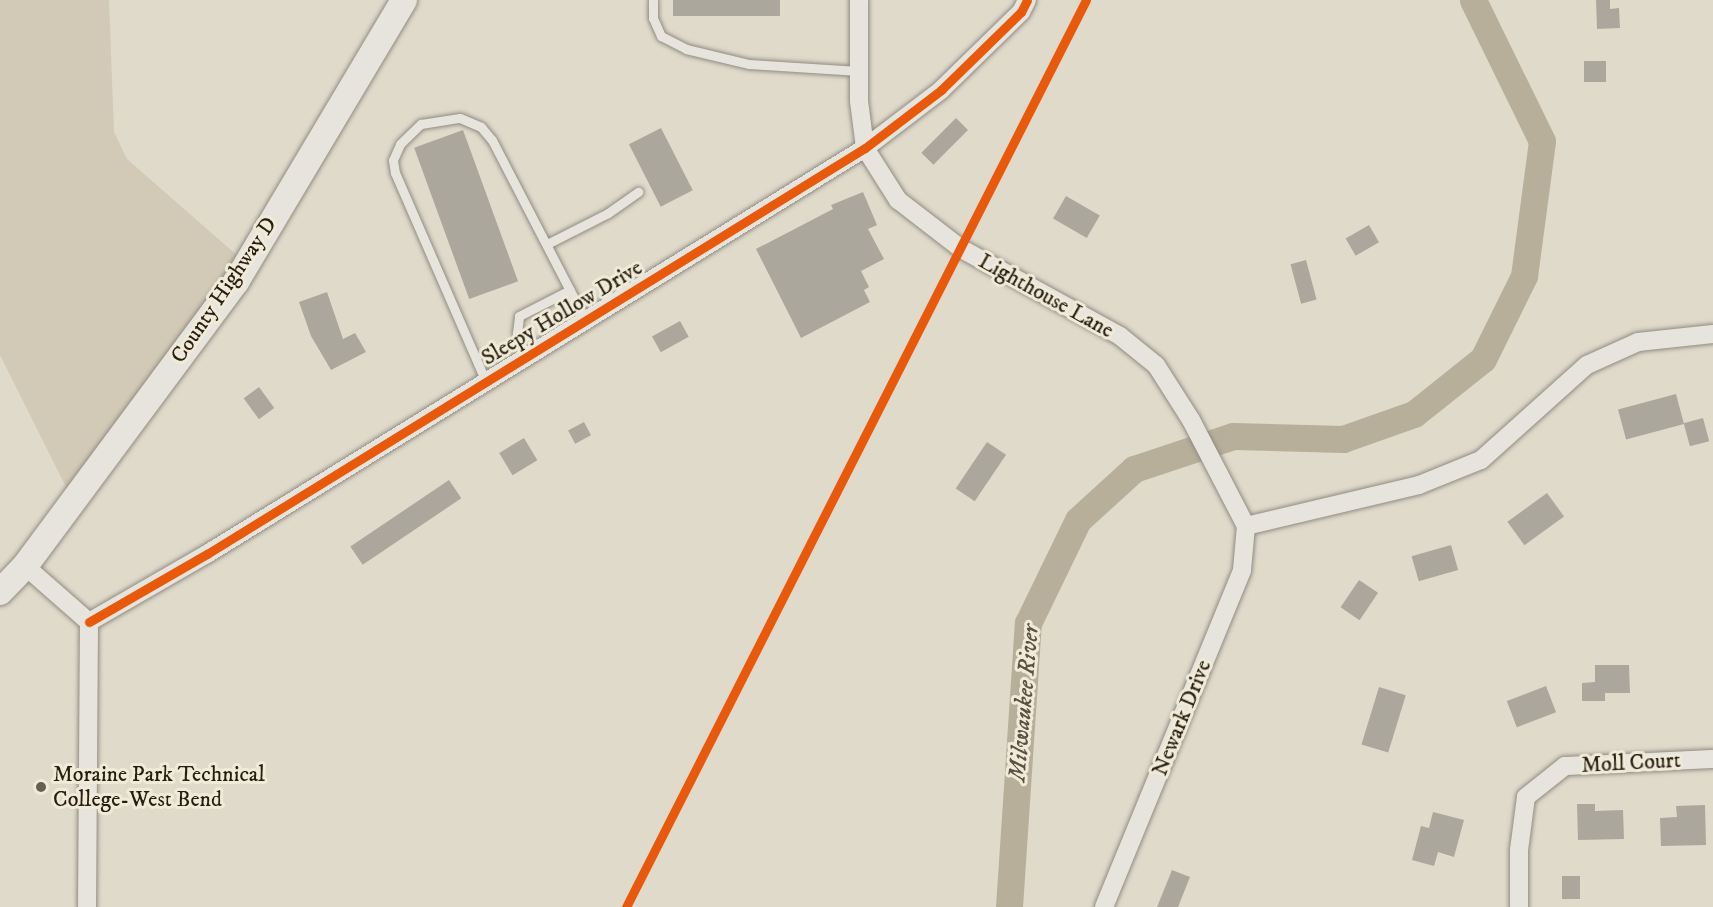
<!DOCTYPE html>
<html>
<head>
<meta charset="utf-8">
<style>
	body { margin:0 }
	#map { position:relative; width:1713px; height:907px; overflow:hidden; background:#e0dacb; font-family:"IM FELL DW Pica",serif }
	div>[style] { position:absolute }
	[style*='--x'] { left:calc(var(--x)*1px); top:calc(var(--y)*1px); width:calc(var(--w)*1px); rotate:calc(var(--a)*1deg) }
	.green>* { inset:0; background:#d2cab6 }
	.river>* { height:27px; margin:-13.5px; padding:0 13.5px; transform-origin:13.5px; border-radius:13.5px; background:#b8af9b }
	.building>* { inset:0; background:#aca79d; transform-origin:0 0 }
	.roads { filter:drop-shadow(0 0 2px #918c82) drop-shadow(0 0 2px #918c82) }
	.lane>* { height:9px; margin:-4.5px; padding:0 4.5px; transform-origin:4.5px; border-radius:4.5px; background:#e7e4dd }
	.street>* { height:18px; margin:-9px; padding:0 9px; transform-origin:9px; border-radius:9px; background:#e7e4dd }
	.secondary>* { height:26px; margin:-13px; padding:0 13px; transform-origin:13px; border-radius:13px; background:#e7e4dd }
	.cycleway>* { height:9px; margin:-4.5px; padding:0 4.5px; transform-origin:4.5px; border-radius:4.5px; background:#e8590c }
	.dots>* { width:16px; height:16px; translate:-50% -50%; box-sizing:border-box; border:3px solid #f0ead8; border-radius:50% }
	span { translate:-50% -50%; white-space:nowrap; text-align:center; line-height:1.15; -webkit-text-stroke:6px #f0ead8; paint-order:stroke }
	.street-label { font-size:22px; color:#281d12 }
	.poi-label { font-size:22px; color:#281d12 }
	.left { translate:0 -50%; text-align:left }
	.water-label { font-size:24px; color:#5b5041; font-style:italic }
</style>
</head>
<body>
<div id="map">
	<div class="green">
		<div style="clip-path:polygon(0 0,109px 0,114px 132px,127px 159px,239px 257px,69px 493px,0 355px)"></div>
	</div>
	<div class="river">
		<div style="--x:1009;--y:907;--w:285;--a:-86.2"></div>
		<div style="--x:1028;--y:623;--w:114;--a:-64.1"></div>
		<div style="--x:1078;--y:520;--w:76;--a:-42.3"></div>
		<div style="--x:1134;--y:469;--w:104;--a:-18.4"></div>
		<div style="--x:1233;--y:436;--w:110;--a:1.6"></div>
		<div style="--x:1343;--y:439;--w:75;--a:-19.4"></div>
		<div style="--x:1414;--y:414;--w:88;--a:-38.6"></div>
		<div style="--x:1483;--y:359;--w:93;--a:-63.7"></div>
		<div style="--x:1524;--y:276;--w:136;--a:-82.4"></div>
		<div style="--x:1542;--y:141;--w:157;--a:-116.1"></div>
	</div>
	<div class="building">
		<div style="left:673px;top:0;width:107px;height:16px"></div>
		<div style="clip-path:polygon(1596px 0,1610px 0,1610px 9px,1619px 8px,1620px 28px,1597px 29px)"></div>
		<div style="left:1584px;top:61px;width:22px;height:21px"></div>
		<div style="left:956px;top:118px;width:17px;height:49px;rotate:45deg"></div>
		<div style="left:661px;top:128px;width:70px;height:36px;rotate:63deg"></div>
		<div style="left:463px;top:130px;width:161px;height:52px;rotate:70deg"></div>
		<div style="clip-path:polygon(863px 192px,877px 225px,868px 229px,884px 259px,861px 271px,869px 287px,864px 290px,870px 302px,801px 338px,756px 249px,833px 209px,831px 205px)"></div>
		<div style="left:1066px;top:196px;width:39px;height:26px;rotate:30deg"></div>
		<div style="left:1369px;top:225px;width:20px;height:27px;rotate:60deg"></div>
		<div style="left:1306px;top:260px;width:41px;height:16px;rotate:75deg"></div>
		<div style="clip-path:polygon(327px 292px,343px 339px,355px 333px,366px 352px,331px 370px,311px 336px,299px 302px)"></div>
		<div style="left:680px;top:321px;width:18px;height:32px;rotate:61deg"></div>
		<div style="left:259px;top:387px;width:26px;height:19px;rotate:54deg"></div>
		<div style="left:1676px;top:394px;width:31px;height:60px;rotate:75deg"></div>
		<div style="left:1703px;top:418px;width:24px;height:20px;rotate:75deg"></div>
		<div style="left:584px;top:422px;width:15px;height:18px;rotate:62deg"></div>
		<div style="left:524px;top:438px;width:26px;height:29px;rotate:59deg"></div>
		<div style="left:987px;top:442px;width:23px;height:56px;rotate:34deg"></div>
		<div style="left:449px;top:480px;width:22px;height:119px;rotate:56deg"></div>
		<div style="left:1547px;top:493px;width:29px;height:49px;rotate:54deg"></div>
		<div style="left:1451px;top:545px;width:26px;height:41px;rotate:74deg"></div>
		<div style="left:1359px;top:580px;width:23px;height:33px;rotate:34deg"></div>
		<div style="clip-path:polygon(1595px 665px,1629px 665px,1630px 693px,1605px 693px,1605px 701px,1582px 701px,1582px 683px,1595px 682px)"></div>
		<div style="left:1546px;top:686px;width:28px;height:42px;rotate:69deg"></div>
		<div style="left:1379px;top:687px;width:28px;height:60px;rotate:17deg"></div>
		<div style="clip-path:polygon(1577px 804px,1595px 804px,1595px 811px,1623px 810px,1624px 839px,1578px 840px)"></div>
		<div style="clip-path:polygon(1705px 805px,1706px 845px,1661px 846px,1660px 818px,1677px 817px,1676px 806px)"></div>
		<div style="clip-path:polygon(1433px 812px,1464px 820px,1454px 857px,1438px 852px,1434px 866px,1412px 860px,1421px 826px,1429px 828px)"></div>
		<div style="clip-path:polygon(1172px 870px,1190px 877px,1178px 907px,1157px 907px)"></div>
		<div style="left:1562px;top:876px;width:18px;height:23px"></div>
	</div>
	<div class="roads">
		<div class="lane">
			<div style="--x:653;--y:0;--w:18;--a:90"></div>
			<div style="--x:653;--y:18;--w:20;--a:66"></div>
			<div style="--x:661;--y:36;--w:28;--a:27"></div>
			<div style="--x:686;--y:49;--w:65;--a:13.4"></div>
			<div style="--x:749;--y:64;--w:110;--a:3.6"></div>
			<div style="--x:547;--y:244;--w:68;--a:-26.9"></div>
			<div style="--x:608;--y:213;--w:37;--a:-35"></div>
			<div style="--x:526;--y:358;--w:27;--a:-110"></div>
			<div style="--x:517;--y:333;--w:17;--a:-83"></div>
			<div style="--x:519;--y:316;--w:57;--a:-27"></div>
			<div style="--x:486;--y:382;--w:228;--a:-113.5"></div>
			<div style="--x:395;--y:173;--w:13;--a:-99"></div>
			<div style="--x:393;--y:160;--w:17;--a:-66"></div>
			<div style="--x:400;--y:144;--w:29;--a:-44"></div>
			<div style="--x:421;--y:124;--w:39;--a:-9"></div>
			<div style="--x:460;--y:118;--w:23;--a:23"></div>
			<div style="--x:481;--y:127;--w:17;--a:50"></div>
			<div style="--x:492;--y:140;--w:204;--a:62.6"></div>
		</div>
		<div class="street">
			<div style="--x:859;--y:0;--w:101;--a:90"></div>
			<div style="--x:859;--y:101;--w:47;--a:82.7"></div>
			<div style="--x:865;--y:148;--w:62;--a:57.6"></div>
			<div style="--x:898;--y:200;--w:78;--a:37.7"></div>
			<div style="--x:960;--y:248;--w:183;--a:28.8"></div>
			<div style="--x:1120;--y:336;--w:46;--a:38.9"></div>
			<div style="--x:1156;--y:365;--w:65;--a:57.5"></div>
			<div style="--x:1191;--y:420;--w:119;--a:62.6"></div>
			<div style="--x:1246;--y:526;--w:178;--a:-13.3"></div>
			<div style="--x:1419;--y:485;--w:67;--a:-22"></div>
			<div style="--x:1481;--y:460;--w:142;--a:-41.9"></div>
			<div style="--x:1587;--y:365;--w:56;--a:-24.3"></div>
			<div style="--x:1638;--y:342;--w:75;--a:-6.1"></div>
			<div style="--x:25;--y:566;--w:85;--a:41.2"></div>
			<div style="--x:89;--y:622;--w:285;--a:90.4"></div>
			<div style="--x:89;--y:622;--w:136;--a:-30"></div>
			<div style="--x:207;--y:554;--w:773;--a:-31.68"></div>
			<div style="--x:865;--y:148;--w:96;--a:-37.3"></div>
			<div style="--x:941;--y:90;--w:112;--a:-44.3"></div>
			<div style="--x:1021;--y:12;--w:13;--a:-63"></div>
			<div style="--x:1104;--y:907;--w:364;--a:-67.7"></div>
			<div style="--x:1242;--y:570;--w:44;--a:-84.8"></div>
			<div style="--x:1519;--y:907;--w:57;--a:-90"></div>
			<div style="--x:1519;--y:850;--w:53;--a:-82.5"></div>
			<div style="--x:1526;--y:797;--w:50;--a:-38.5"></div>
			<div style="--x:1565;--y:766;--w:148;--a:-2.7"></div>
		</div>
		<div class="secondary">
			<div style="--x:0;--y:592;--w:36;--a:-46"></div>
			<div style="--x:25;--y:566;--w:354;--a:-53.4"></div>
			<div style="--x:236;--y:282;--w:328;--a:-59.2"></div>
		</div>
	</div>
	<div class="cycleway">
		<div style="--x:89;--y:622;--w:136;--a:-30"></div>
		<div style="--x:207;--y:554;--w:773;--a:-31.68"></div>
		<div style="--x:865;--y:148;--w:96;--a:-37.3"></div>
		<div style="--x:941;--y:90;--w:112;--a:-44.3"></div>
		<div style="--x:1021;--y:12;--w:13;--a:-63"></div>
		<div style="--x:626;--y:907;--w:1017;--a:-63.11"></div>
	</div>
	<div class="dots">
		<div style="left:41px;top:787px;background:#685f53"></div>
	</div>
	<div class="street-label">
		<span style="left:224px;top:290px;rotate:-56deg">County Highway D</span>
		<span style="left:1046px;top:296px;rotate:29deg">Lighthouse Lane</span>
		<span style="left:562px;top:313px;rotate:-31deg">Sleepy Hollow Drive</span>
		<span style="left:1182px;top:718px;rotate:-68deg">Newark Drive</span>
		<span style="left:1631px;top:763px;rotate:-3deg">Moll Court</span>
	</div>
	<div class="poi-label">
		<span class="left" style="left:53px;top:787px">Moraine Park Technical<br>College-West Bend</span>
	</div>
	<div class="water-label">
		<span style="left:1025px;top:703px;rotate:-85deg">Milwaukee River</span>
	</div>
</div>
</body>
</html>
